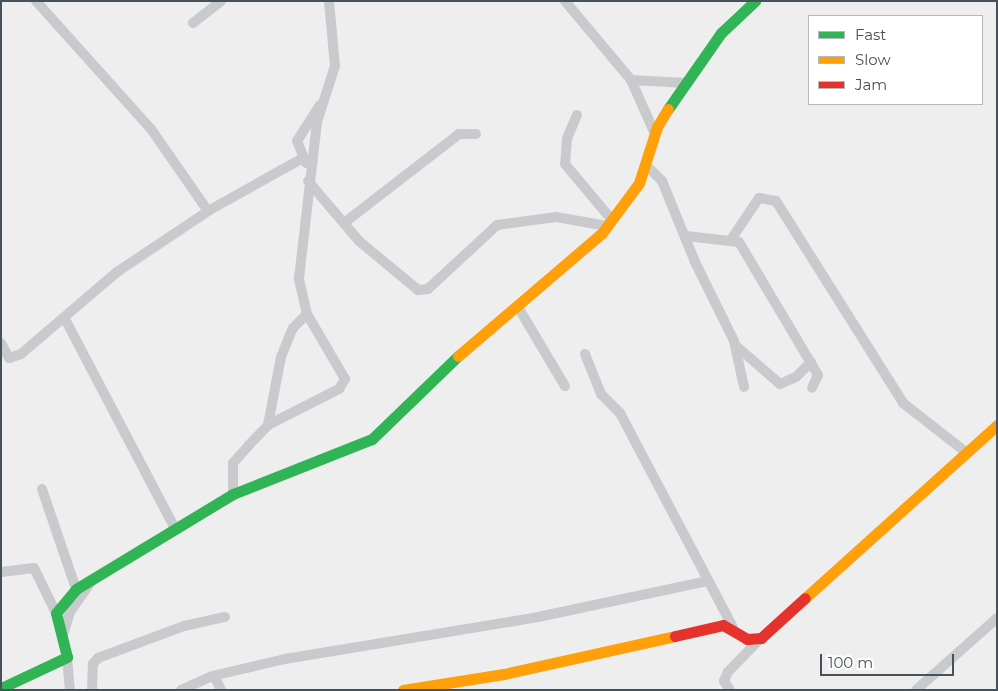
<!DOCTYPE html>
<html>
<head>
<meta charset="utf-8">
<style>
	body { margin:0 }
	#map { position:relative; width:998px; height:691px; overflow:hidden; background:#efeeee; font-family:Montserrat,sans-serif }
	div>[style] { position:absolute }
	[style*='--x'] { left:calc(var(--x)*1px); top:calc(var(--y)*1px); width:calc(var(--w)*1px); rotate:calc(var(--a)*1deg) }
	.street>* { height:10px; margin:-5px; padding:0 5px; transform-origin:5px; border-radius:5px; background:#c8cacd }
	.fast>* { height:11px; margin:-5.5px; padding:0 5.5px; transform-origin:5.5px; border-radius:5.5px; background:#30b455 }
	.slow>* { height:11px; margin:-5.5px; padding:0 5.5px; transform-origin:5.5px; border-radius:5.5px; background:#ff9f0a }
	.jam>* { height:11px; margin:-5.5px; padding:0 5.5px; transform-origin:5.5px; border-radius:5.5px; background:#e5322d }
	span { translate:-50% -50%; white-space:nowrap; text-align:center; line-height:1.15; -webkit-text-stroke:4px #fff; paint-order:stroke }
	.frame { position:absolute; inset:0; border:2px solid #46515a; pointer-events:none }
	.legend { position:absolute; left:808px; top:15px; width:175px; height:90px; box-sizing:border-box; background:#fff; border:1px solid #b5b9bd; margin:0; padding:6px 9px; list-style:none; font-size:15px; color:#46515a }
	.legend li { display:flex; align-items:center; gap:10px; height:25px }
	.legend b { width:25px; border:1px solid #b5b9bd }
	.scale { position:absolute; left:820px; top:654px; width:134px; height:22px; box-sizing:border-box; border:2px solid #46515a; border-top:0; padding-left:6px; font-size:15px; line-height:18px; white-space:nowrap; color:#46515a; -webkit-text-stroke:4px #fff; paint-order:stroke }
</style>
</head>
<body>
<div id="map">
	<div class="street">
		<div style="--x:36;--y:1;--w:172;--a:48.1"></div>
		<div style="--x:151;--y:129;--w:100;--a:55.2"></div>
		<div style="--x:565;--y:1;--w:103;--a:50.1"></div>
		<div style="--x:631;--y:80;--w:55;--a:3.1"></div>
		<div style="--x:193;--y:23;--w:36;--a:-38"></div>
		<div style="--x:631;--y:80;--w:59;--a:66"></div>
		<div style="--x:577;--y:115;--w:25;--a:113"></div>
		<div style="--x:567;--y:138;--w:26;--a:94"></div>
		<div style="--x:565;--y:164;--w:73;--a:50"></div>
		<div style="--x:306;--y:163;--w:24;--a:-112"></div>
		<div style="--x:297;--y:141;--w:43;--a:-57.4"></div>
		<div style="--x:646;--y:165;--w:23;--a:45"></div>
		<div style="--x:662;--y:181;--w:87;--a:67.8"></div>
		<div style="--x:695;--y:262;--w:88;--a:63.7"></div>
		<div style="--x:734;--y:341;--w:47;--a:77.7"></div>
		<div style="--x:308;--y:181;--w:79;--a:49.6"></div>
		<div style="--x:359;--y:241;--w:77;--a:39.7"></div>
		<div style="--x:418;--y:290;--w:10;--a:-6"></div>
		<div style="--x:428;--y:289;--w:94;--a:-42.8"></div>
		<div style="--x:497;--y:225;--w:60;--a:-7.7"></div>
		<div style="--x:556;--y:217;--w:52;--a:10"></div>
		<div style="--x:344;--y:223;--w:145;--a:-37.7"></div>
		<div style="--x:459;--y:134;--w:17;--a:0"></div>
		<div style="--x:686;--y:236;--w:53;--a:6.5"></div>
		<div style="--x:739;--y:242;--w:155;--a:59.3"></div>
		<div style="--x:818;--y:375;--w:14;--a:115"></div>
		<div style="--x:732;--y:238;--w:48;--a:-56"></div>
		<div style="--x:759;--y:198;--w:17;--a:10"></div>
		<div style="--x:776;--y:201;--w:239;--a:57.8"></div>
		<div style="--x:903;--y:403;--w:81;--a:38"></div>
		<div style="--x:518;--y:307;--w:92;--a:59.3"></div>
		<div style="--x:65;--y:319;--w:238;--a:62.3"></div>
		<div style="--x:1;--y:343;--w:17;--a:62"></div>
		<div style="--x:9;--y:358;--w:13;--a:-18"></div>
		<div style="--x:21;--y:354;--w:126;--a:-40.5"></div>
		<div style="--x:117;--y:272;--w:110;--a:-33.8"></div>
		<div style="--x:208;--y:211;--w:109;--a:-29.2"></div>
		<div style="--x:736;--y:346;--w:58;--a:40.8"></div>
		<div style="--x:780;--y:384;--w:17;--a:-24"></div>
		<div style="--x:796;--y:377;--w:21;--a:-45"></div>
		<div style="--x:585;--y:354;--w:43;--a:68.2"></div>
		<div style="--x:601;--y:394;--w:27;--a:45"></div>
		<div style="--x:620;--y:413;--w:242;--a:62.2"></div>
		<div style="--x:268;--y:425;--w:69;--a:-79.2"></div>
		<div style="--x:281;--y:357;--w:31;--a:-68"></div>
		<div style="--x:293;--y:328;--w:20;--a:-45"></div>
		<div style="--x:42;--y:489;--w:106;--a:71.2"></div>
		<div style="--x:233;--y:494;--w:31;--a:-90"></div>
		<div style="--x:233;--y:463;--w:24;--a:-48"></div>
		<div style="--x:249;--y:445;--w:28;--a:-46"></div>
		<div style="--x:268;--y:425;--w:80;--a:-26.9"></div>
		<div style="--x:339;--y:389;--w:12;--a:-59"></div>
		<div style="--x:345;--y:379;--w:75;--a:-120.3"></div>
		<div style="--x:307;--y:314;--w:37;--a:-103"></div>
		<div style="--x:299;--y:278;--w:157;--a:-83.4"></div>
		<div style="--x:317;--y:122;--w:59;--a:-72.2"></div>
		<div style="--x:335;--y:66;--w:65;--a:-95.3"></div>
		<div style="--x:1;--y:572;--w:33;--a:-7"></div>
		<div style="--x:34;--y:568;--w:50;--a:63.9"></div>
		<div style="--x:63;--y:635;--w:24;--a:-73"></div>
		<div style="--x:70;--y:612;--w:33;--a:-55"></div>
		<div style="--x:67;--y:657;--w:33;--a:85"></div>
		<div style="--x:214;--y:676;--w:16;--a:63"></div>
		<div style="--x:92;--y:690;--w:26;--a:-88"></div>
		<div style="--x:93;--y:664;--w:8;--a:-50"></div>
		<div style="--x:98;--y:658;--w:92;--a:-20.4"></div>
		<div style="--x:184;--y:626;--w:42;--a:-12.4"></div>
		<div style="--x:181;--y:690;--w:34;--a:-24"></div>
		<div style="--x:212;--y:676;--w:75;--a:-13.1"></div>
		<div style="--x:285;--y:659;--w:256;--a:-9.4"></div>
		<div style="--x:538;--y:617;--w:173;--a:-12"></div>
		<div style="--x:730;--y:690;--w:11;--a:-124"></div>
		<div style="--x:724;--y:681;--w:10;--a:-66"></div>
		<div style="--x:728;--y:672;--w:47;--a:-45.9"></div>
		<div style="--x:916;--y:690;--w:108;--a:-41.6"></div>
	</div>
	<div class="fast">
		<div style="--x:668;--y:109;--w:93;--a:-55.1"></div>
		<div style="--x:721;--y:33;--w:47;--a:-43.3"></div>
		<div style="--x:1;--y:688;--w:73;--a:-25.2"></div>
		<div style="--x:67;--y:657;--w:45;--a:-104"></div>
		<div style="--x:56;--y:613;--w:31;--a:-50"></div>
		<div style="--x:76;--y:589;--w:184;--a:-31.2"></div>
		<div style="--x:233;--y:494;--w:149;--a:-21.6"></div>
		<div style="--x:372;--y:439;--w:120;--a:-44"></div>
	</div>
	<div class="slow">
		<div style="--x:458;--y:356;--w:189;--a:-40.5"></div>
		<div style="--x:602;--y:233;--w:62;--a:-53.5"></div>
		<div style="--x:639;--y:183;--w:59;--a:-72.2"></div>
		<div style="--x:657;--y:127;--w:21;--a:-59"></div>
		<div style="--x:805;--y:598;--w:258;--a:-42"></div>
		<div style="--x:403;--y:690;--w:102;--a:-9"></div>
		<div style="--x:504;--y:674;--w:175;--a:-12.5"></div>
	</div>
	<div class="jam">
		<div style="--x:675;--y:636;--w:49;--a:-12.9"></div>
		<div style="--x:723;--y:625;--w:28;--a:30"></div>
		<div style="--x:747;--y:639;--w:14;--a:-4"></div>
		<div style="--x:761;--y:638;--w:59;--a:-42.3"></div>
	</div>
	<div class="frame"></div>
	<ul class="legend">
	<li><b style="height:6px;background:#30b455"></b>Fast</li>
	<li><b style="height:6px;background:#ff9f0a"></b>Slow</li>
	<li><b style="height:6px;background:#e5322d"></b>Jam</li>
	</ul>
	<div class="scale">100 m</div>
</div>
</body>
</html>
